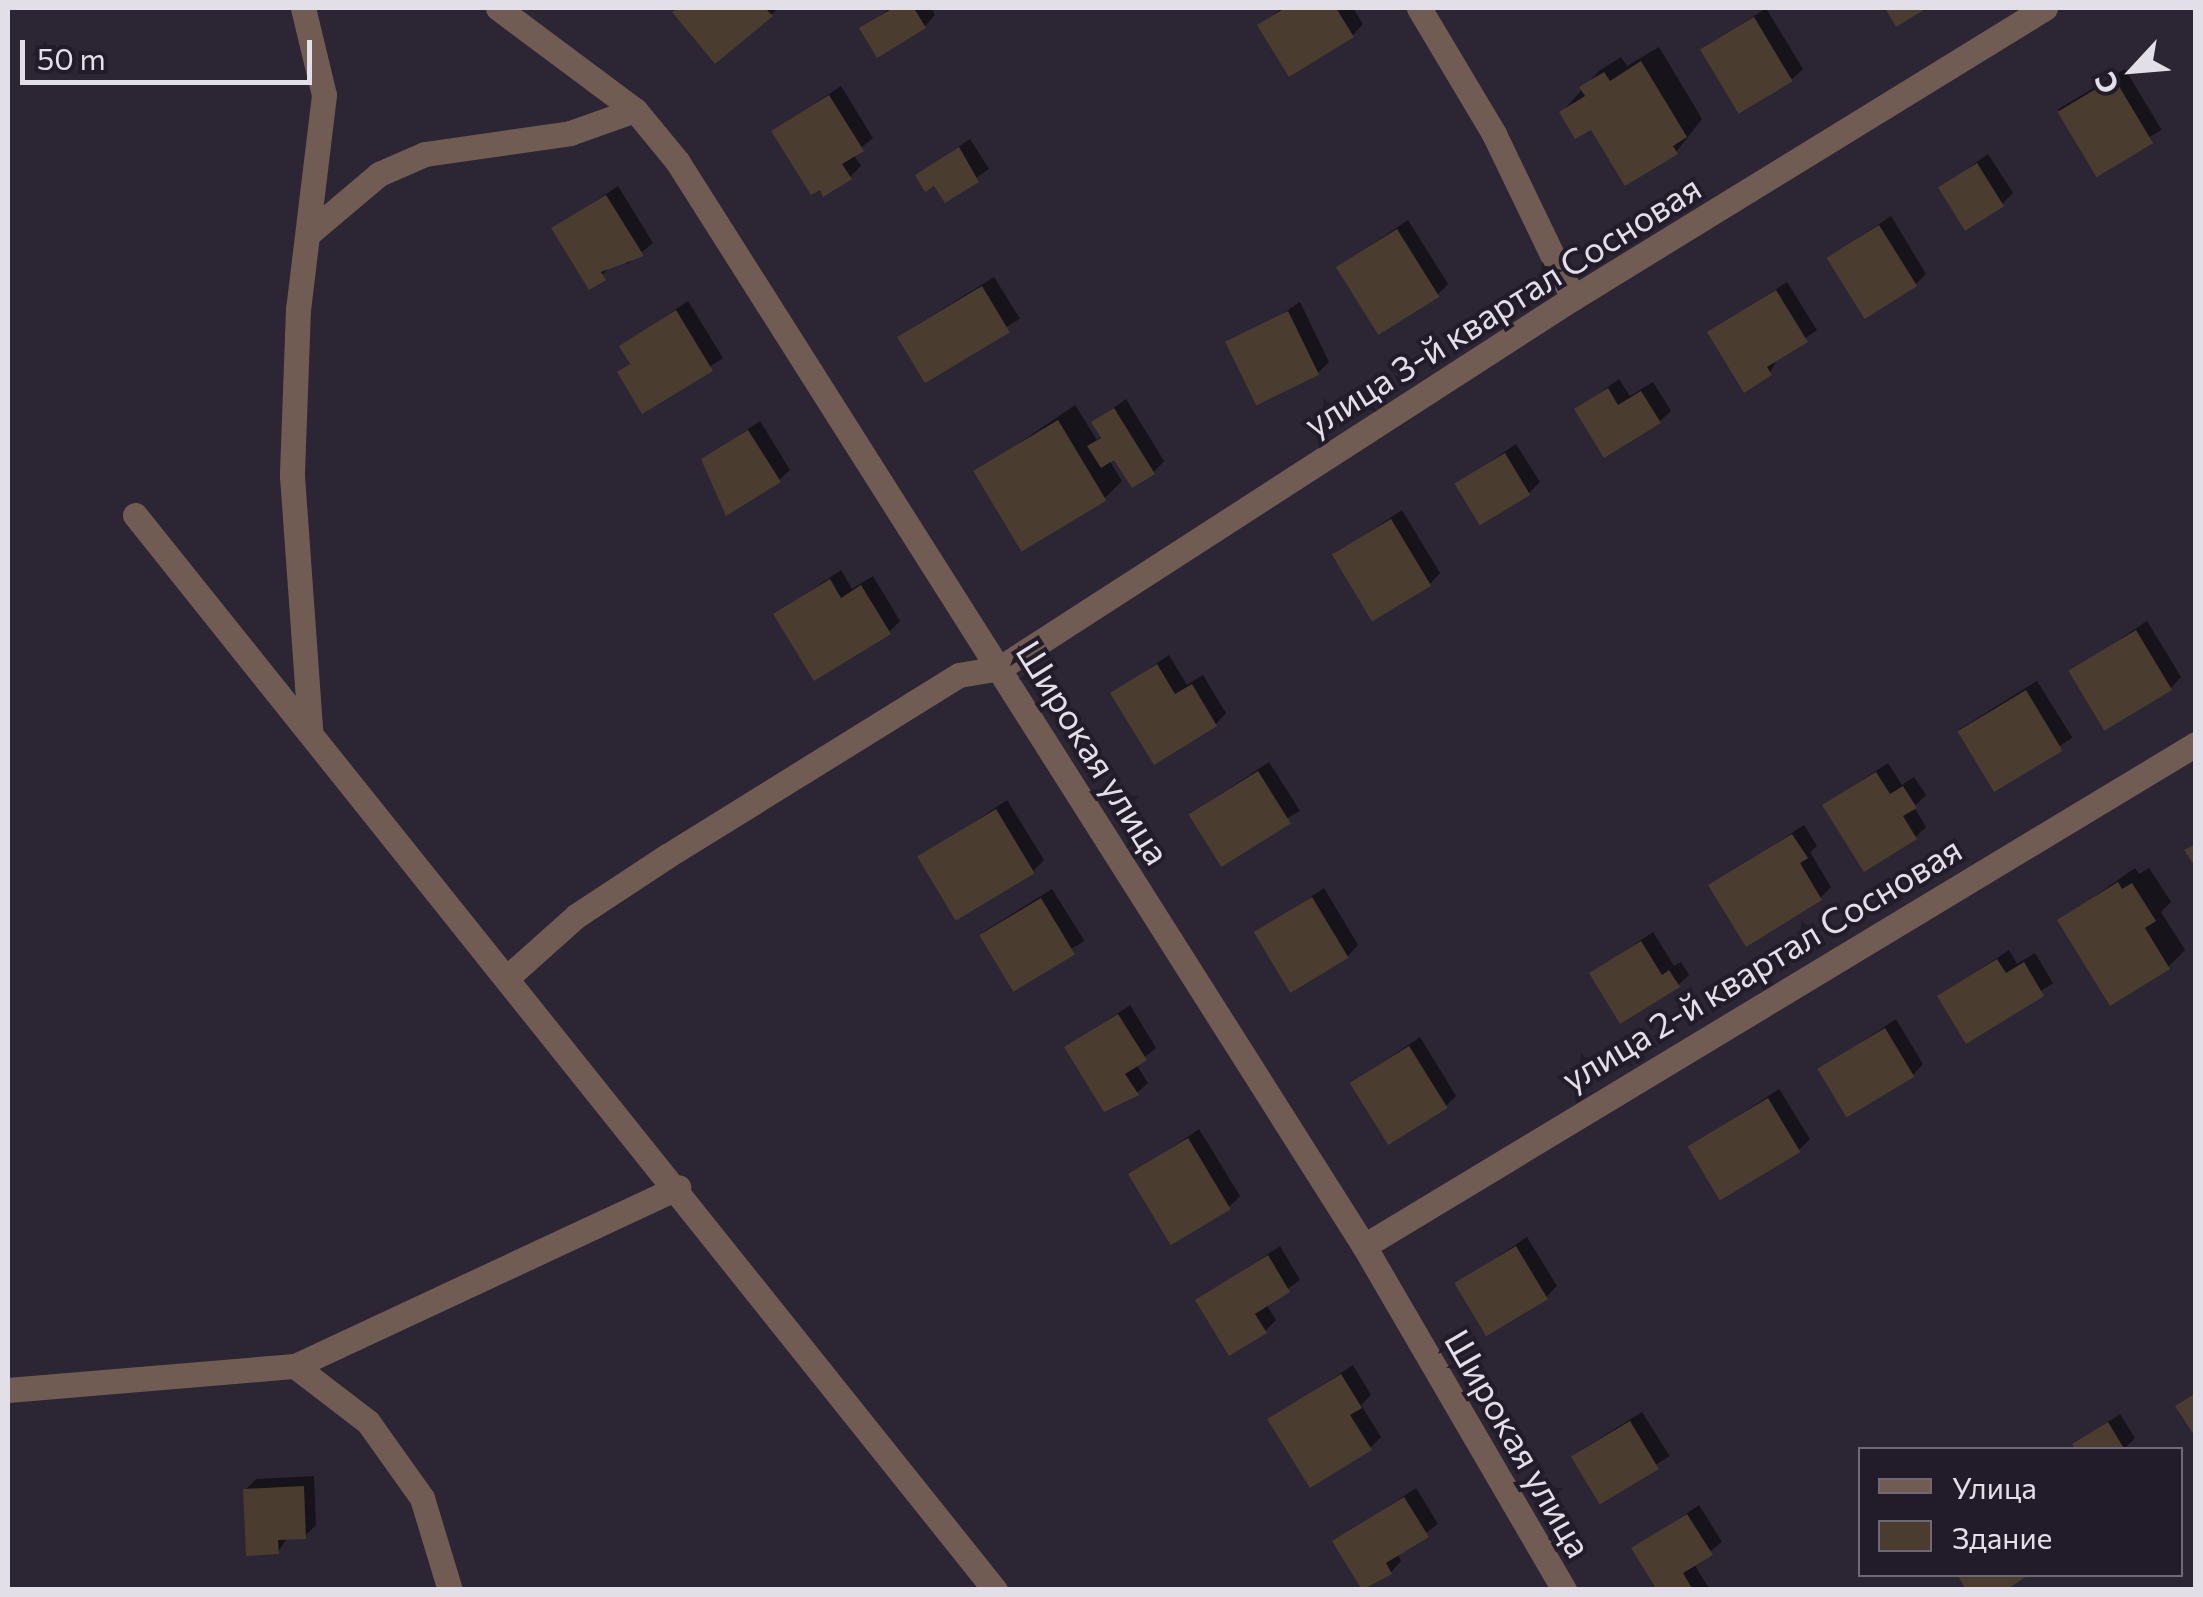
<!DOCTYPE html>
<html>
<head>
<meta charset="utf-8">
<style>
	body { margin:0 }
	#map { position:relative; width:2203px; height:1597px; overflow:hidden; background:#2b2534; font-family:Commissioner,sans-serif }
	div>[style] { position:absolute }
	[style*='--x'] { left:calc(var(--x)*1px); top:calc(var(--y)*1px); width:calc(var(--w)*1px); rotate:calc(var(--a)*1deg) }
	.shadow>* { inset:0; background:#0007; transform-origin:0 0 }
	.building>* { inset:0; background:#4a3d2f; transform-origin:0 0 }
	.street>* { height:25px; margin:-12.5px; padding:0 12.5px; transform-origin:12.5px; border-radius:12.5px; background:#705c53 }
	span { translate:-50% -50%; white-space:nowrap; text-align:center; line-height:1.15; -webkit-text-stroke:8px #211b2a; paint-order:stroke }
	.street-label { font-size:35px; color:#e3dfe9 }
	.frame { position:absolute; inset:0; border:10px solid #e3dfe9; pointer-events:none }
	.legend { position:absolute; left:1858px; top:1447px; width:325px; height:130px; box-sizing:border-box; background:#211b2a; border:2px solid #6f6976; margin:0; padding:12px 18px; list-style:none; font-size:30px; color:#e3dfe9 }
	.legend li { display:flex; align-items:center; gap:20px; height:50px }
	.legend b { width:50px; border:2px solid #6f6976 }
	.north { position:absolute; left:2083px; top:20px; width:100px; height:100px; -webkit-text-stroke:8px #211b2a; paint-order:stroke; rotate:244deg; font-size:28px; font-weight:700; line-height:40px; text-align:center; color:#e3dfe9 }
	.north::after { content:''; display:block; margin:auto; width:35px; height:45px; background:#e3dfe9; clip-path:polygon(50% 0,100% 100%,50% 72%,0 100%) }
	.scale { position:absolute; left:20px; top:40px; width:292px; height:45px; box-sizing:border-box; border:5px solid #e3dfe9; border-top:0; padding-left:12px; font-size:30px; line-height:35px; white-space:nowrap; color:#e3dfe9; -webkit-text-stroke:8px #211b2a; paint-order:stroke }
</style>
</head>
<body>
<div id="map">
	<div class="shadow">
		<div style="clip-path:polygon(680px 8px,778px 8px,771px 15px,676px 12px)"></div>
		<div style="clip-path:polygon(890px 8px,931px 8px,935px 15px,925px 26px,862px 29px)"></div>
		<div style="clip-path:polygon(1282px 8px,1353px 8px,1363px 24px,1353px 35px,1260px 25px)"></div>
		<div style="clip-path:polygon(1766px 8px,1803px 69px,1792px 79px,1703px 51px)"></div>
		<div style="clip-path:polygon(1659px 47px,1702px 119px,1676px 152px,1562px 112px,1599px 71px,1621px 57px,1627px 66px)"></div>
		<div style="left:2125px;top:69px;width:71px;height:78px;rotate:59deg"></div>
		<div style="clip-path:polygon(841px 86px,873px 138px,853px 154px,861px 166px,850px 177px,774px 131px)"></div>
		<div style="clip-path:polygon(970px 139px,989px 169px,946px 199px,935px 183px,918px 175px)"></div>
		<div style="clip-path:polygon(1988px 154px,2013px 193px,2002px 204px,1942px 187px)"></div>
		<div style="clip-path:polygon(618px 186px,653px 243px,627px 264px,622px 256px,590px 286px,554px 229px)"></div>
		<div style="clip-path:polygon(1891px 216px,1926px 274px,1916px 284px,1829px 258px)"></div>
		<div style="clip-path:polygon(1408px 220px,1448px 284px,1437px 295px,1339px 267px)"></div>
		<div style="left:994px;top:277px;width:49px;height:111px;rotate:58deg"></div>
		<div style="clip-path:polygon(1787px 282px,1817px 330px,1778px 357px,1770px 373px,1710px 333px)"></div>
		<div style="clip-path:polygon(688px 301px,723px 358px,643px 411px,620px 373px,632px 361px,622px 346px)"></div>
		<div style="clip-path:polygon(1300px 302px,1329px 362px,1318px 373px,1231px 348px)"></div>
		<div style="clip-path:polygon(1619px 379px,1630px 396px,1653px 382px,1671px 411px,1660px 421px,1577px 409px)"></div>
		<div style="clip-path:polygon(1126px 399px,1164px 461px,1154px 472px,1115px 456px,1109px 460px,1122px 481px,1105px 498px,977px 472px,1075px 405px,1097px 440px,1102px 435px,1094px 422px)"></div>
		<div style="clip-path:polygon(760px 421px,790px 470px,779px 480px,704px 460px)"></div>
		<div style="clip-path:polygon(1516px 444px,1540px 482px,1529px 493px,1458px 484px)"></div>
		<div style="clip-path:polygon(1402px 510px,1440px 573px,1430px 584px,1335px 555px)"></div>
		<div style="clip-path:polygon(841px 570px,852px 589px,873px 576px,900px 621px,889px 632px,776px 614px)"></div>
		<div style="clip-path:polygon(2147px 621px,2181px 677px,2171px 688px,2071px 672px)"></div>
		<div style="clip-path:polygon(1169px 655px,1187px 685px,1203px 675px,1226px 713px,1216px 724px,1113px 693px)"></div>
		<div style="left:2037px;top:681px;width:67px;height:92px;rotate:58deg"></div>
		<div style="clip-path:polygon(1269px 762px,1300px 811px,1217px 857px,1191px 814px)"></div>
		<div style="clip-path:polygon(1888px 763px,1902px 785px,1914px 777px,1926px 795px,1914px 807px,1926px 827px,1916px 837px,1825px 805px)"></div>
		<div style="clip-path:polygon(1007px 800px,1044px 860px,1033px 871px,922px 857px)"></div>
		<div style="clip-path:polygon(1804px 825px,1817px 846px,1810px 852px,1831px 887px,1820px 898px,1712px 886px)"></div>
		<div style="clip-path:polygon(2135px 868px,2139px 874px,2149px 868px,2171px 902px,2161px 912px,2185px 950px,2168px 967px,2061px 920px)"></div>
		<div style="clip-path:polygon(1324px 888px,1358px 945px,1348px 956px,1257px 934px)"></div>
		<div style="left:1052px;top:889px;width:61px;height:83px;rotate:58deg"></div>
		<div style="clip-path:polygon(1653px 932px,1674px 966px,1681px 962px,1689px 975px,1678px 985px,1592px 973px)"></div>
		<div style="clip-path:polygon(2009px 950px,2017px 964px,2035px 953px,2053px 983px,1967px 1040px,1940px 996px)"></div>
		<div style="clip-path:polygon(1130px 1005px,1156px 1048px,1136px 1064px,1148px 1083px,1137px 1093px,1067px 1047px)"></div>
		<div style="clip-path:polygon(1896px 1019px,1923px 1064px,1913px 1075px,1821px 1069px)"></div>
		<div style="clip-path:polygon(1420px 1037px,1456px 1096px,1446px 1106px,1352px 1083px)"></div>
		<div style="clip-path:polygon(1779px 1089px,1810px 1139px,1799px 1150px,1691px 1147px)"></div>
		<div style="clip-path:polygon(1199px 1129px,1240px 1196px,1229px 1207px,1132px 1175px)"></div>
		<div style="clip-path:polygon(1527px 1237px,1557px 1286px,1546px 1297px,1457px 1284px)"></div>
		<div style="clip-path:polygon(1280px 1246px,1300px 1280px,1266px 1304px,1276px 1320px,1265px 1331px,1198px 1301px)"></div>
		<div style="clip-path:polygon(1353px 1365px,1371px 1395px,1361px 1405px,1381px 1437px,1370px 1448px,1271px 1419px)"></div>
		<div style="left:1642px;top:1412px;width:52px;height:82px;rotate:58deg"></div>
		<div style="clip-path:polygon(2120px 1414px,2135px 1438px,2124px 1449px,2075px 1444px)"></div>
		<div style="clip-path:polygon(314px 1476px,316px 1525px,305px 1536px,288px 1537px,278px 1552px,245px 1490px,256px 1479px)"></div>
		<div style="clip-path:polygon(1416px 1488px,1438px 1524px,1397px 1553px,1401px 1561px,1391px 1572px,1335px 1542px)"></div>
		<div style="clip-path:polygon(1699px 1505px,1722px 1542px,1694px 1564px,1710px 1590px,1660px 1590px,1635px 1549px)"></div>
	</div>
	<div class="building">
		<div style="clip-path:polygon(678px 8px,765px 8px,773px 16px,715px 64px,672px 12px)"></div>
		<div style="clip-path:polygon(893px 8px,914px 8px,926px 28px,877px 58px,859px 28px)"></div>
		<div style="clip-path:polygon(1285px 8px,1336px 8px,1354px 37px,1289px 77px,1257px 25px)"></div>
		<div style="clip-path:polygon(1885px 8px,1927px 8px,1896px 27px)"></div>
		<div style="left:1754px;top:17px;width:75px;height:63px;rotate:59deg"></div>
		<div style="clip-path:polygon(1641px 61px,1687px 137px,1673px 146px,1678px 154px,1625px 186px,1591px 130px,1575px 139px,1559px 112px,1585px 96px,1579px 87px,1604px 72px,1610px 81px)"></div>
		<div style="left:2114px;top:78px;width:76px;height:66px;rotate:59deg"></div>
		<div style="clip-path:polygon(829px 95px,864px 151px,842px 164px,852px 179px,823px 197px,820px 190px,811px 195px,771px 131px)"></div>
		<div style="clip-path:polygon(959px 147px,979px 182px,945px 203px,934px 186px,925px 192px,915px 175px)"></div>
		<div style="left:1977px;top:163px;width:51px;height:46px;rotate:58deg"></div>
		<div style="clip-path:polygon(606px 195px,644px 256px,601px 272px,606px 280px,589px 290px,551px 228px)"></div>
		<div style="left:1879px;top:225px;width:72px;height:62px;rotate:58deg"></div>
		<div style="left:1397px;top:229px;width:80px;height:72px;rotate:58deg"></div>
		<div style="left:982px;top:286px;width:54px;height:99px;rotate:59deg"></div>
		<div style="clip-path:polygon(1776px 290px,1808px 342px,1767px 367px,1772px 375px,1744px 393px,1707px 332px)"></div>
		<div style="clip-path:polygon(676px 310px,713px 371px,642px 414px,617px 372px,630px 364px,619px 346px)"></div>
		<div style="left:1288px;top:311px;width:71px;height:70px;rotate:64deg"></div>
		<div style="clip-path:polygon(1608px 388px,1618px 405px,1641px 391px,1661px 423px,1604px 458px,1574px 409px)"></div>
		<div style="clip-path:polygon(1114px 408px,1155px 474px,1132px 488px,1114px 460px,1101px 468px,1087px 446px,1101px 438px,1091px 422px)"></div>
		<div style="left:1058px;top:420px;width:94px;height:99px;rotate:59deg"></div>
		<div style="clip-path:polygon(748px 430px,781px 482px,726px 516px,701px 459px)"></div>
		<div style="left:1505px;top:453px;width:49px;height:59px;rotate:59deg"></div>
		<div style="left:1391px;top:519px;width:78px;height:69px;rotate:59deg"></div>
		<div style="clip-path:polygon(830px 579px,841px 598px,861px 585px,891px 634px,814px 681px,773px 614px)"></div>
		<div style="left:2136px;top:630px;width:70px;height:79px;rotate:59deg"></div>
		<div style="clip-path:polygon(1157px 664px,1175px 694px,1192px 684px,1217px 726px,1154px 765px,1110px 693px)"></div>
		<div style="left:2026px;top:690px;width:71px;height:80px;rotate:59deg"></div>
		<div style="left:1258px;top:771px;width:62px;height:82px;rotate:58deg"></div>
		<div style="clip-path:polygon(1876px 772px,1890px 794px,1903px 786px,1917px 808px,1903px 816px,1917px 839px,1864px 872px,1822px 805px)"></div>
		<div style="left:996px;top:809px;width:75px;height:92px;rotate:59deg"></div>
		<div style="clip-path:polygon(1792px 834px,1808px 858px,1800px 863px,1822px 900px,1746px 947px,1708px 885px)"></div>
		<div style="clip-path:polygon(2196px 844px,2196px 868px,2184px 850px)"></div>
		<div style="clip-path:polygon(2118px 882px,2122px 889px,2132px 883px,2156px 921px,2145px 928px,2170px 969px,2110px 1006px,2057px 920px)"></div>
		<div style="left:1312px;top:897px;width:71px;height:68px;rotate:59deg"></div>
		<div style="left:1041px;top:898px;width:66px;height:72px;rotate:59deg"></div>
		<div style="clip-path:polygon(1641px 941px,1662px 975px,1669px 970px,1680px 987px,1620px 1024px,1589px 973px)"></div>
		<div style="clip-path:polygon(1997px 959px,2006px 973px,2024px 962px,2044px 996px,1966px 1044px,1937px 996px)"></div>
		<div style="clip-path:polygon(1118px 1014px,1147px 1060px,1125px 1074px,1139px 1095px,1104px 1112px,1064px 1047px)"></div>
		<div style="left:1885px;top:1028px;width:57px;height:79px;rotate:59deg"></div>
		<div style="left:1409px;top:1046px;width:73px;height:70px;rotate:58deg"></div>
		<div style="left:1768px;top:1098px;width:63px;height:94px;rotate:59deg"></div>
		<div style="left:1188px;top:1138px;width:83px;height:70px;rotate:59deg"></div>
		<div style="left:1516px;top:1246px;width:62px;height:72px;rotate:59deg"></div>
		<div style="clip-path:polygon(1268px 1255px,1290px 1292px,1255px 1314px,1267px 1333px,1229px 1356px,1195px 1300px)"></div>
		<div style="clip-path:polygon(1341px 1374px,1362px 1408px,1350px 1415px,1372px 1450px,1310px 1488px,1267px 1419px)"></div>
		<div style="clip-path:polygon(2196px 1393px,2196px 1438px,2175px 1406px)"></div>
		<div style="left:1630px;top:1421px;width:56px;height:69px;rotate:59deg"></div>
		<div style="clip-path:polygon(2108px 1422px,2125px 1450px,2076px 1450px,2072px 1444px)"></div>
		<div style="clip-path:polygon(304px 1486px,306px 1539px,278px 1540px,279px 1554px,246px 1556px,243px 1489px)"></div>
		<div style="clip-path:polygon(1404px 1497px,1429px 1537px,1386px 1563px,1392px 1574px,1362px 1590px,1332px 1541px)"></div>
		<div style="clip-path:polygon(1687px 1514px,1713px 1555px,1683px 1573px,1693px 1590px,1657px 1590px,1631px 1548px)"></div>
		<div style="clip-path:polygon(1957px 1574px,2030px 1574px,2006px 1590px,1966px 1590px)"></div>
	</div>
	<div class="street">
		<div style="--x:303;--y:8;--w:89;--a:76.4"></div>
		<div style="--x:324;--y:95;--w:216;--a:96.9"></div>
		<div style="--x:298;--y:309;--w:167;--a:92.1"></div>
		<div style="--x:292;--y:476;--w:253;--a:85.9"></div>
		<div style="--x:498;--y:8;--w:171;--a:36.7"></div>
		<div style="--x:635;--y:110;--w:66;--a:50.5"></div>
		<div style="--x:677;--y:161;--w:1284;--a:57.66"></div>
		<div style="--x:1364;--y:1246;--w:398;--a:59.8"></div>
		<div style="--x:1419;--y:8;--w:147;--a:59.2"></div>
		<div style="--x:1494;--y:134;--w:182;--a:64.3"></div>
		<div style="--x:308;--y:234;--w:93;--a:-40.2"></div>
		<div style="--x:379;--y:174;--w:50;--a:-23.5"></div>
		<div style="--x:425;--y:154;--w:147;--a:-8.2"></div>
		<div style="--x:570;--y:133;--w:69;--a:-19.5"></div>
		<div style="--x:135;--y:515;--w:1377;--a:51.34"></div>
		<div style="--x:509;--y:976;--w:90;--a:-41.8"></div>
		<div style="--x:576;--y:916;--w:109;--a:-33.4"></div>
		<div style="--x:667;--y:856;--w:344;--a:-31.8"></div>
		<div style="--x:959;--y:675;--w:42;--a:-9.7"></div>
		<div style="--x:1000;--y:668;--w:682;--a:-32.85"></div>
		<div style="--x:1573;--y:298;--w:554;--a:-31.57"></div>
		<div style="--x:1364;--y:1246;--w:972;--a:-31.11"></div>
		<div style="--x:295;--y:1366;--w:92;--a:37.5"></div>
		<div style="--x:368;--y:1422;--w:93;--a:54.6"></div>
		<div style="--x:422;--y:1498;--w:96;--a:73.1"></div>
		<div style="--x:8;--y:1390;--w:288;--a:-4.8"></div>
		<div style="--x:295;--y:1366;--w:423;--a:-25"></div>
	</div>
	<div class="street-label">
		<span style="left:1502px;top:305px;rotate:-32deg">улица 3-й квартал Сосновая</span>
		<span style="left:1094px;top:752px;rotate:58deg">Широкая улица</span>
		<span style="left:1761px;top:963px;rotate:-31deg">улица 2-й квартал Сосновая</span>
		<span style="left:1519px;top:1443px;rotate:60deg">Широкая улица</span>
	</div>
	<div class="frame"></div>
	<ul class="legend">
	<li><b style="height:12px;background:#705c53"></b>Улица</li>
	<li><b style="height:28px;background:#4a3d2f"></b>Здание</li>
	</ul>
	<div class="north">С</div>
	<div class="scale">50 m</div>
</div>
</body>
</html>
